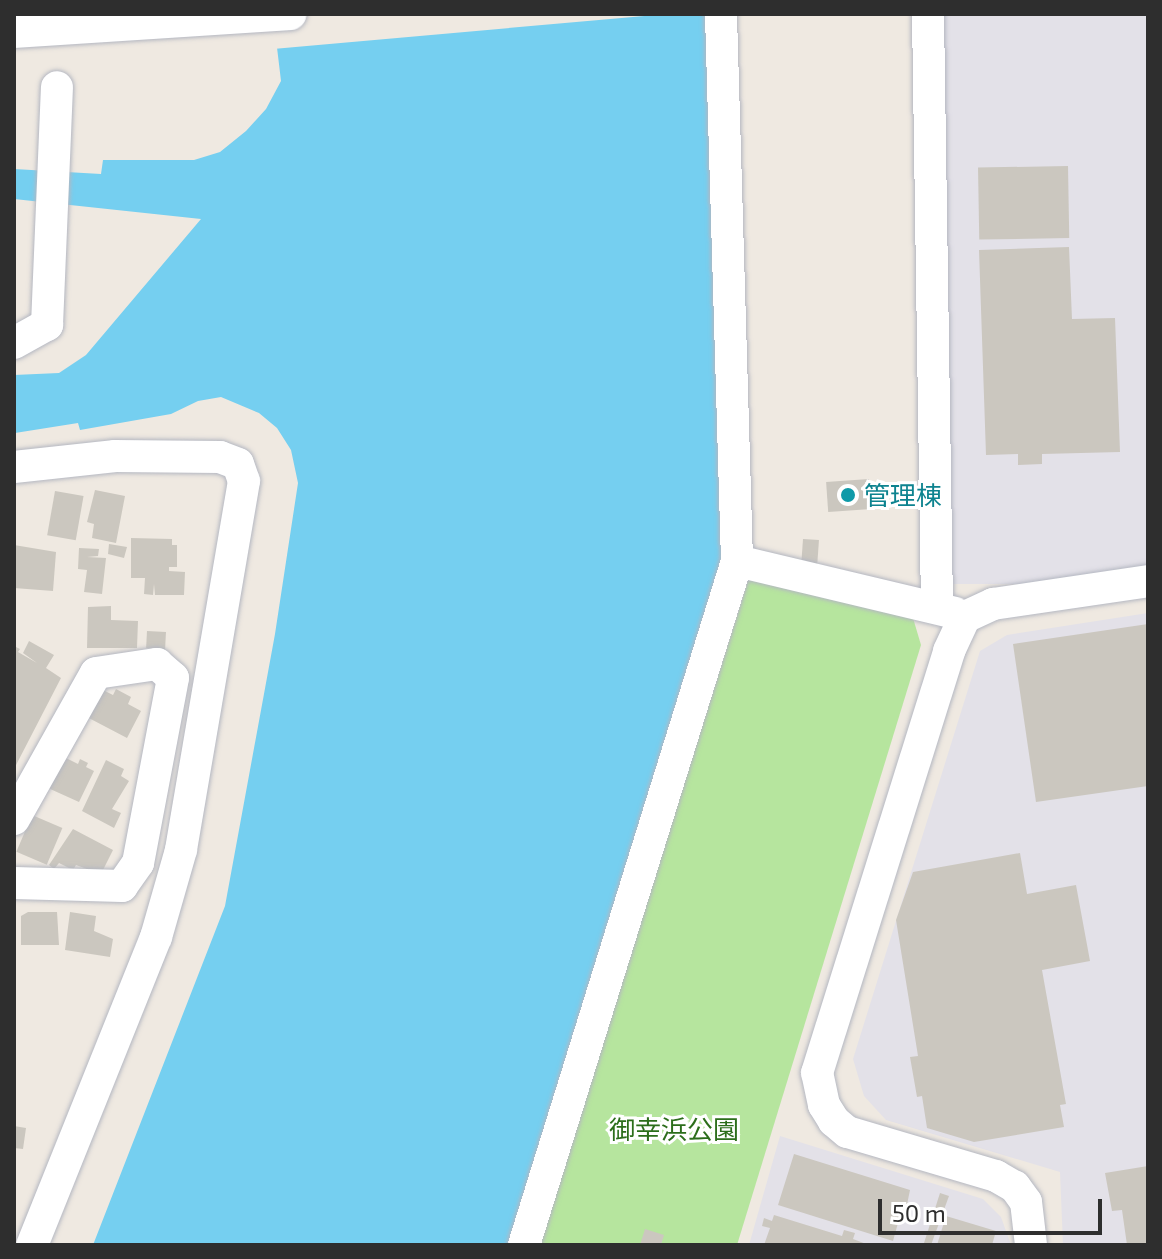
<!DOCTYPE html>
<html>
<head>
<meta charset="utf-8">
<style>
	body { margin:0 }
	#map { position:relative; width:1162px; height:1259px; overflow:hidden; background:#efe9e1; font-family:"Exo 2","Noto Sans JP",sans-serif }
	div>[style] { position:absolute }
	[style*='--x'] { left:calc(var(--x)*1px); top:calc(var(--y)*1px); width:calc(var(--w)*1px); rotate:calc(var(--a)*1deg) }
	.industrial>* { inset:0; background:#e3e1e8; transform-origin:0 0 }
	.green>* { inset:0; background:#b6e59e }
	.water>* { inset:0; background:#75cff0 }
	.pier>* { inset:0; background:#efe9e1 }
	.building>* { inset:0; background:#cbc7bf; transform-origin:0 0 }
	.roads { filter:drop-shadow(0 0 2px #b4b7c1) drop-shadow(0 0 2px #b4b7c1) }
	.minor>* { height:32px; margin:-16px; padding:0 16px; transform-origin:16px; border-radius:16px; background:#fff }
	.dots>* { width:22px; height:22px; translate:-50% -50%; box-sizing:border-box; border:4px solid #fff; border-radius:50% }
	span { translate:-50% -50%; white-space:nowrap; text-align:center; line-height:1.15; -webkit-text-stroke:6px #fff; paint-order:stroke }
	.culture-label { font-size:26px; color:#0d838f }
	.left { translate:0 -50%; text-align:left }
	.park-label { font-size:26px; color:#2c6e1b }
	.frame { position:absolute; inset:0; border:16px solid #2e2e2e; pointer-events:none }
	.scale { position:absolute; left:878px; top:1199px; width:224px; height:36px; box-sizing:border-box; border:4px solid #2e2e2e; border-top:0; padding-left:10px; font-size:24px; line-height:28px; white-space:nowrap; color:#2e2e2e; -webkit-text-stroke:6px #fff; paint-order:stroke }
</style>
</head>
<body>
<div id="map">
	<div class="industrial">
		<div style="left:938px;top:14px;width:210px;height:570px"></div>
		<div style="clip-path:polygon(1148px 613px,1148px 1245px,1063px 1245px,1060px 1172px,886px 1120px,864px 1096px,853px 1059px,980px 651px,1007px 635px)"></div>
		<div style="clip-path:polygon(780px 1136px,983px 1199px,1001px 1217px,1011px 1245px,749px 1245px)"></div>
	</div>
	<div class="green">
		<div style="clip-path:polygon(749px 578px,913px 618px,921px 645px,737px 1245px,539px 1245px)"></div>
	</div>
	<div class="water">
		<div style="clip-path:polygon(273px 14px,710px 14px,725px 554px,510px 1245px,93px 1245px,225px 906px,275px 634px,298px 483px,291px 450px,277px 428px,259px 413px,221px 397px,198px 401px,171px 414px,80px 430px,78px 423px,15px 433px,14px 447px,14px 375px,59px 373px,86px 355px,201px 219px,14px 199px,14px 169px,101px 174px,103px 160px,194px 160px,220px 152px,246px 131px,266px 109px,281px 81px)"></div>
	</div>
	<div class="pier">
		<div style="clip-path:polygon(269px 14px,667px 14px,273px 49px)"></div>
	</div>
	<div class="building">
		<div style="left:1068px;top:166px;width:72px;height:90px;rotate:89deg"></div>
		<div style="clip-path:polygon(1069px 247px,1072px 319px,1115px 318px,1120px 452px,1042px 454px,1042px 464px,1018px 465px,1018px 454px,986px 455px,979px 250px)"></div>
		<div style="left:869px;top:479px;width:30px;height:43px;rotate:86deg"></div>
		<div style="clip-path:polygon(95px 490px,125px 496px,116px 543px,92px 538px,94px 524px,87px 522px)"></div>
		<div style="left:55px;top:491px;width:29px;height:45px;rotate:10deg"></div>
		<div style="clip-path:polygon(131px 538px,172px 539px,172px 545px,177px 545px,177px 567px,169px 567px,169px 571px,185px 572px,184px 595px,155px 595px,154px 584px,153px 595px,144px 594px,145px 578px,131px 578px)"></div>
		<div style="left:803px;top:539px;width:16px;height:25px;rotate:4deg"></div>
		<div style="clip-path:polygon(109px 544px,127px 547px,124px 558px,108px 554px)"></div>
		<div style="clip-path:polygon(14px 545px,56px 552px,53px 591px,14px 588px)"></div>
		<div style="clip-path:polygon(79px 548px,99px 549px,98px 556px,87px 557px,106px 558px,102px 594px,84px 592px,87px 570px,78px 569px)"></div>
		<div style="clip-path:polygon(111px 606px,111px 620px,138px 621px,137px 648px,87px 648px,88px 607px)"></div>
		<div style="clip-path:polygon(1148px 624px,1148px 786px,1036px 802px,1013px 644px)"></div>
		<div style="left:147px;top:631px;width:19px;height:17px;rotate:3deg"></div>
		<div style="clip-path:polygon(29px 641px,54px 655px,46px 668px,61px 678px,14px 769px,14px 646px,20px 649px,18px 652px,37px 663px,23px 653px)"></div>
		<div style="clip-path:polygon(99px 688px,113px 695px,116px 689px,131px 697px,128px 704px,141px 711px,127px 738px,85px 716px)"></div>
		<div style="clip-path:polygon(62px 756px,78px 764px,80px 759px,88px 763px,86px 767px,94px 771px,79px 802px,48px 788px)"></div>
		<div style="clip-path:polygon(106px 760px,124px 769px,121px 776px,129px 781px,112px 809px,121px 813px,114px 828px,82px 811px)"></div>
		<div style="left:32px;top:815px;width:33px;height:40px;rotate:23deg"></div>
		<div style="clip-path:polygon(73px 829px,113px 850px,101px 874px,76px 865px,73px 870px,59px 863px,54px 869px,49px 865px)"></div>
		<div style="clip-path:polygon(1020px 853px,1027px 894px,1076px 885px,1090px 961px,1042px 970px,1066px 1104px,1060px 1105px,1064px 1127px,974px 1142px,927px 1128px,922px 1096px,917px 1097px,910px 1057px,918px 1056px,896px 920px,913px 872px)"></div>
		<div style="clip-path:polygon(28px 912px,57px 912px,59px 945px,21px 945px,21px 916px)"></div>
		<div style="clip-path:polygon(70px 912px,96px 916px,94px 931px,113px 939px,110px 957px,65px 950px)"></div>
		<div style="clip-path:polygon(14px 1126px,26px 1128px,23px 1149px,14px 1148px)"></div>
		<div style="clip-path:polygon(794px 1154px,910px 1190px,903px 1224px,898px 1223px,893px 1241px,778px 1205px)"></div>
		<div style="clip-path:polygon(1148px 1166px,1148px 1245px,1127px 1245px,1122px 1210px,1112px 1211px,1105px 1173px)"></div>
		<div style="clip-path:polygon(940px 1193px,949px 1196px,931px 1245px,924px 1243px)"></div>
		<div style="clip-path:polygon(774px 1215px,842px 1236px,844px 1230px,855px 1233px,853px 1239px,869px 1245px,764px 1245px,770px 1228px,762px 1226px,764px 1218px,772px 1221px)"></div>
		<div style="clip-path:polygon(946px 1216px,996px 1231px,992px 1245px,937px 1245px)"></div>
		<div style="clip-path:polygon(645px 1229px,664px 1235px,661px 1245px,640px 1245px)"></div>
	</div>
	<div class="roads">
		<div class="minor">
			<div style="--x:928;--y:14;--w:593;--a:89.13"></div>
			<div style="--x:14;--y:32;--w:277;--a:-3.7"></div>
			<div style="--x:14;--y:343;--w:38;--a:-29"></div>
			<div style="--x:47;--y:325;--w:238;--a:-87.6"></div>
			<div style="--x:14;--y:467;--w:102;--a:-6.2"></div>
			<div style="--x:115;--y:456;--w:105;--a:0.5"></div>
			<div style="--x:220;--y:457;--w:19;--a:21"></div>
			<div style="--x:238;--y:464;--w:18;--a:71"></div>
			<div style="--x:244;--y:481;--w:374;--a:99.7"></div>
			<div style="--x:181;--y:850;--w:91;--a:106"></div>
			<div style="--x:156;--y:937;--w:332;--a:111.9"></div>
			<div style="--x:737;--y:561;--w:224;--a:13.4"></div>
			<div style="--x:14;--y:819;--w:167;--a:-60.7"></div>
			<div style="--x:96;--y:673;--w:62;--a:-8.4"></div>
			<div style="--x:157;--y:664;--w:21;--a:41"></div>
			<div style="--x:173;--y:678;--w:188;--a:100.7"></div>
			<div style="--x:138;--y:863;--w:28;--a:125"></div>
			<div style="--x:122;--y:886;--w:108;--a:-178.4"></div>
			<div style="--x:524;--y:1245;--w:716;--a:-72.7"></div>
			<div style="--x:737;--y:561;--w:547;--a:-91.68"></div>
			<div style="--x:1031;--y:1245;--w:43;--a:-96.6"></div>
			<div style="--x:1026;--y:1202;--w:19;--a:-126"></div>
			<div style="--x:1015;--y:1187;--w:22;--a:-150"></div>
			<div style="--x:996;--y:1176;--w:155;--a:-163.5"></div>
			<div style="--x:847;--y:1132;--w:17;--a:-140"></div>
			<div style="--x:834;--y:1121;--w:19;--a:-122"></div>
			<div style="--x:824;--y:1105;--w:33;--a:-102"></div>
			<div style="--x:817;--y:1073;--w:442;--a:-72.6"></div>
			<div style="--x:949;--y:651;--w:38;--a:-65"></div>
			<div style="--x:965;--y:617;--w:31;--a:-25"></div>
			<div style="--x:993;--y:604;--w:157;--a:-8.4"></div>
		</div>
	</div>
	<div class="dots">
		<div style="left:848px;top:495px;background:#0f9aa8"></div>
	</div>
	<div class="culture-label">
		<span class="left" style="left:864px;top:495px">管理棟</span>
	</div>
	<div class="park-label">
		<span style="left:674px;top:1129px">御幸浜公園</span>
	</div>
	<div class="frame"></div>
	<div class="scale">50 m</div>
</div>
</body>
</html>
